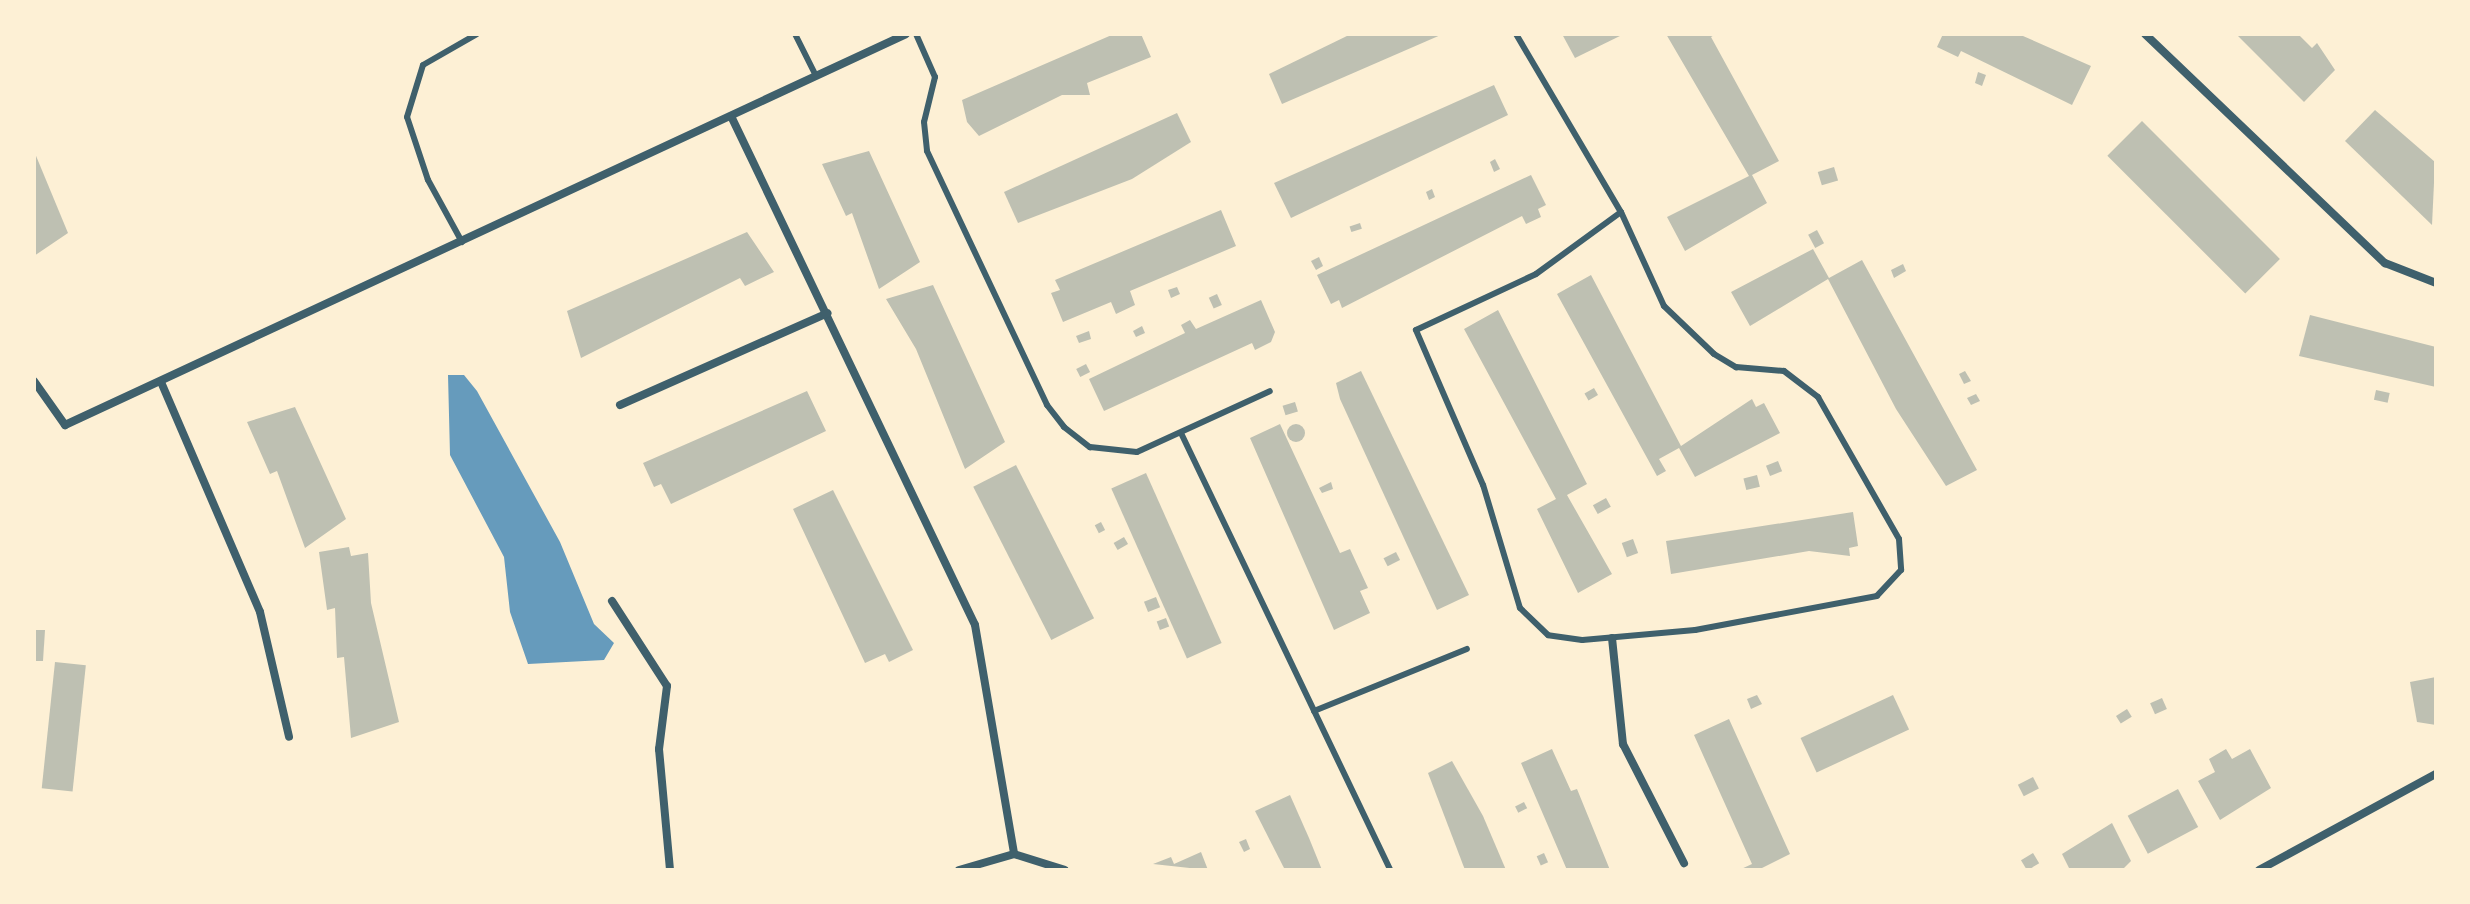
<!DOCTYPE html>
<html>
<head>
<meta charset="utf-8">
<style>
	body { margin:0 }
	#map { position:relative; width:2470px; height:904px; overflow:hidden; background:#fdf0d5; font-family:Manrope,sans-serif }
	div>[style] { position:absolute }
	[style*='--x'] { left:calc(var(--x)*1px); top:calc(var(--y)*1px); width:calc(var(--w)*1px); rotate:calc(var(--a)*1deg) }
	.water>* { inset:0; background:#669bbc }
	.building>* { inset:0; background:#bec0b2; transform-origin:0 0 }
	.round { border-radius:50% }
	.service>* { height:6px; margin:-3px; padding:0 3px; transform-origin:3px; border-radius:3px; background:#3f606c }
	.minor>* { height:8px; margin:-4px; padding:0 4px; transform-origin:4px; border-radius:4px; background:#3f606c }
	span { translate:-50% -50%; white-space:nowrap; text-align:center; line-height:1.15; -webkit-text-stroke:7px #fdf0d5; paint-order:stroke }
	.frame { position:absolute; inset:0; border:36px solid #fdf0d5; pointer-events:none }
</style>
</head>
<body>
<div id="map">
	<div class="water">
		<div style="clip-path:polygon(448px 375px,464px 375px,477px 391px,560px 542px,594px 624px,614px 643px,604px 660px,528px 664px,510px 612px,504px 557px,450px 455px)"></div>
	</div>
	<div class="building">
		<div style="clip-path:polygon(1114px 34px,1141px 34px,1151px 57px,1087px 83px,1090px 95px,1062px 95px,979px 136px,967px 122px,962px 100px)"></div>
		<div style="clip-path:polygon(1443px 34px,1282px 104px,1269px 74px,1351px 34px)"></div>
		<div style="clip-path:polygon(1562px 34px,1624px 34px,1575px 58px)"></div>
		<div style="clip-path:polygon(1666px 34px,1716px 34px,1711px 37px,1779px 161px,1752px 175px,1767px 203px,1685px 251px,1667px 217px,1749px 176px)"></div>
		<div style="clip-path:polygon(1943px 34px,2023px 36px,2091px 66px,2072px 105px,1961px 51px,1958px 57px,1937px 47px)"></div>
		<div style="clip-path:polygon(2236px 34px,2298px 34px,2312px 48px,2317px 43px,2335px 70px,2304px 102px)"></div>
		<div style="clip-path:polygon(1978px 72px,1986px 75px,1982px 86px,1975px 83px)"></div>
		<div style="clip-path:polygon(1494px 85px,1508px 115px,1291px 218px,1274px 183px)"></div>
		<div style="clip-path:polygon(2375px 110px,2435px 162px,2432px 225px,2345px 141px)"></div>
		<div style="clip-path:polygon(1177px 113px,1191px 142px,1132px 179px,1018px 223px,1004px 192px)"></div>
		<div style="left:2142px;top:121px;width:195px;height:49px;rotate:45deg"></div>
		<div style="clip-path:polygon(34px 151px,68px 233px,34px 256px)"></div>
		<div style="clip-path:polygon(869px 151px,920px 262px,879px 289px,852px 213px,846px 216px,822px 164px)"></div>
		<div style="clip-path:polygon(1495px 159px,1500px 169px,1494px 172px,1490px 162px)"></div>
		<div style="left:1834px;top:167px;width:14px;height:17px;rotate:73deg"></div>
		<div style="clip-path:polygon(1531px 175px,1546px 205px,1538px 209px,1541px 217px,1526px 224px,1522px 216px,1342px 308px,1339px 300px,1331px 304px,1317px 275px)"></div>
		<div style="clip-path:polygon(1432px 189px,1435px 197px,1429px 200px,1426px 192px)"></div>
		<div style="clip-path:polygon(1221px 210px,1236px 246px,1130px 291px,1135px 305px,1116px 314px,1111px 302px,1063px 322px,1051px 293px,1060px 290px,1055px 280px)"></div>
		<div style="left:1360px;top:223px;width:6px;height:11px;rotate:72deg"></div>
		<div style="left:1817px;top:230px;width:15px;height:10px;rotate:62deg"></div>
		<div style="clip-path:polygon(747px 232px,774px 272px,745px 286px,740px 278px,581px 358px,567px 311px)"></div>
		<div style="clip-path:polygon(1813px 249px,1829px 278px,1862px 260px,1977px 470px,1946px 486px,1896px 409px,1828px 279px,1750px 326px,1731px 292px)"></div>
		<div style="clip-path:polygon(1319px 257px,1323px 266px,1316px 270px,1311px 261px)"></div>
		<div style="clip-path:polygon(1903px 264px,1906px 271px,1894px 278px,1891px 270px)"></div>
		<div style="clip-path:polygon(1591px 275px,1681px 446px,1752px 399px,1756px 407px,1764px 403px,1780px 433px,1695px 477px,1679px 448px,1659px 459px,1666px 471px,1657px 476px,1557px 294px)"></div>
		<div style="clip-path:polygon(933px 285px,1005px 442px,965px 469px,916px 349px,886px 299px)"></div>
		<div style="clip-path:polygon(1177px 287px,1180px 294px,1171px 298px,1168px 290px)"></div>
		<div style="left:1217px;top:294px;width:12px;height:9px;rotate:66deg"></div>
		<div style="clip-path:polygon(1261px 300px,1275px 332px,1271px 342px,1255px 350px,1252px 343px,1104px 411px,1089px 379px,1185px 333px,1181px 325px,1190px 320px,1196px 329px)"></div>
		<div style="clip-path:polygon(1498px 310px,1587px 484px,1567px 495px,1612px 574px,1578px 593px,1537px 509px,1556px 499px,1464px 329px)"></div>
		<div style="clip-path:polygon(2310px 315px,2436px 347px,2436px 387px,2299px 356px)"></div>
		<div style="clip-path:polygon(1142px 326px,1145px 333px,1136px 337px,1133px 331px)"></div>
		<div style="clip-path:polygon(1089px 331px,1091px 339px,1079px 343px,1076px 336px)"></div>
		<div style="left:1086px;top:364px;width:9px;height:11px;rotate:63deg"></div>
		<div style="clip-path:polygon(1361px 371px,1469px 595px,1437px 610px,1340px 399px,1336px 383px)"></div>
		<div style="clip-path:polygon(1965px 371px,1971px 381px,1964px 384px,1959px 374px)"></div>
		<div style="left:1594px;top:388px;width:8px;height:11px;rotate:60deg"></div>
		<div style="left:2376px;top:390px;width:14px;height:10px;rotate:12deg"></div>
		<div style="clip-path:polygon(807px 391px,826px 431px,671px 504px,661px 484px,654px 487px,643px 463px)"></div>
		<div style="clip-path:polygon(1976px 394px,1980px 401px,1971px 405px,1967px 398px)"></div>
		<div style="left:1295px;top:402px;width:10px;height:13px;rotate:73deg"></div>
		<div style="clip-path:polygon(295px 407px,346px 519px,305px 548px,277px 471px,270px 474px,247px 422px)"></div>
		<div class="round" style="left:1287px;top:424px;width:18px;height:18px"></div>
		<div style="clip-path:polygon(1280px 424px,1340px 553px,1350px 549px,1368px 588px,1360px 591px,1370px 613px,1334px 630px,1250px 438px)"></div>
		<div style="left:1778px;top:461px;width:11px;height:13px;rotate:68deg"></div>
		<div style="left:1016px;top:465px;width:172px;height:48px;rotate:63deg"></div>
		<div style="left:1146px;top:473px;width:186px;height:38px;rotate:66deg"></div>
		<div style="left:1757px;top:475px;width:12px;height:14px;rotate:76deg"></div>
		<div style="clip-path:polygon(1331px 482px,1333px 489px,1322px 493px,1319px 488px)"></div>
		<div style="clip-path:polygon(833px 490px,913px 650px,889px 662px,885px 654px,865px 663px,793px 509px)"></div>
		<div style="left:1606px;top:498px;width:10px;height:15px;rotate:61deg"></div>
		<div style="clip-path:polygon(1853px 512px,1858px 546px,1849px 548px,1850px 556px,1809px 551px,1671px 574px,1666px 541px)"></div>
		<div style="left:1101px;top:522px;width:9px;height:7px;rotate:63deg"></div>
		<div style="left:1124px;top:537px;width:8px;height:12px;rotate:60deg"></div>
		<div style="left:1633px;top:539px;width:15px;height:12px;rotate:70deg"></div>
		<div style="clip-path:polygon(349px 547px,351px 556px,368px 553px,371px 603px,399px 722px,351px 738px,344px 657px,337px 658px,335px 608px,327px 610px,319px 552px)"></div>
		<div style="left:1396px;top:552px;width:9px;height:14px;rotate:63deg"></div>
		<div style="left:1156px;top:597px;width:11px;height:13px;rotate:68deg"></div>
		<div style="left:1166px;top:618px;width:9px;height:10px;rotate:69deg"></div>
		<div style="clip-path:polygon(34px 630px,45px 630px,43px 661px,34px 661px)"></div>
		<div style="left:55px;top:662px;width:31px;height:127px;rotate:6deg"></div>
		<div style="clip-path:polygon(2436px 677px,2436px 725px,2417px 722px,2410px 682px)"></div>
		<div style="clip-path:polygon(1757px 695px,1762px 704px,1751px 709px,1747px 699px)"></div>
		<div style="left:1893px;top:695px;width:38px;height:102px;rotate:65deg"></div>
		<div style="left:2162px;top:698px;width:12px;height:13px;rotate:66deg"></div>
		<div style="left:2127px;top:709px;width:9px;height:13px;rotate:58deg"></div>
		<div style="clip-path:polygon(1729px 719px,1790px 854px,1758px 870px,1739px 870px,1752px 864px,1694px 735px)"></div>
		<div style="clip-path:polygon(1552px 749px,1571px 791px,1577px 789px,1610px 870px,1567px 870px,1521px 763px)"></div>
		<div style="clip-path:polygon(2226px 749px,2232px 759px,2250px 749px,2271px 788px,2220px 820px,2198px 781px,2215px 772px,2209px 759px)"></div>
		<div style="clip-path:polygon(1452px 761px,1483px 816px,1506px 870px,1465px 870px,1428px 773px)"></div>
		<div style="left:2033px;top:777px;width:13px;height:17px;rotate:63deg"></div>
		<div style="left:2178px;top:789px;width:43px;height:57px;rotate:62deg"></div>
		<div style="clip-path:polygon(1290px 795px,1309px 838px,1322px 870px,1285px 870px,1255px 811px)"></div>
		<div style="left:1524px;top:802px;width:7px;height:10px;rotate:63deg"></div>
		<div style="clip-path:polygon(2112px 823px,2131px 861px,2122px 870px,2070px 870px,2062px 854px)"></div>
		<div style="clip-path:polygon(1246px 839px,1250px 849px,1244px 852px,1239px 842px)"></div>
		<div style="clip-path:polygon(1201px 852px,1208px 870px,1153px 864px,1171px 857px,1174px 864px)"></div>
		<div style="left:1544px;top:853px;width:10px;height:8px;rotate:66deg"></div>
		<div style="left:2033px;top:853px;width:12px;height:14px;rotate:59deg"></div>
	</div>
	<div class="service">
		<div style="--x:795;--y:34;--w:47;--a:63.4"></div>
		<div style="--x:916;--y:34;--w:47;--a:66.2"></div>
		<div style="--x:935;--y:77;--w:46;--a:103.7"></div>
		<div style="--x:924;--y:122;--w:29;--a:84"></div>
		<div style="--x:927;--y:151;--w:281;--a:64.7"></div>
		<div style="--x:1047;--y:405;--w:28;--a:52"></div>
		<div style="--x:1064;--y:427;--w:33;--a:38"></div>
		<div style="--x:1090;--y:447;--w:47;--a:6.1"></div>
		<div style="--x:1137;--y:452;--w:146;--a:-24.6"></div>
		<div style="--x:1516;--y:34;--w:207;--a:59.5"></div>
		<div style="--x:1621;--y:212;--w:103;--a:65.4"></div>
		<div style="--x:1664;--y:306;--w:69;--a:43.8"></div>
		<div style="--x:1714;--y:354;--w:26;--a:31"></div>
		<div style="--x:1736;--y:367;--w:48;--a:4.8"></div>
		<div style="--x:1784;--y:371;--w:43;--a:37.4"></div>
		<div style="--x:1818;--y:397;--w:163;--a:60.3"></div>
		<div style="--x:1899;--y:539;--w:31;--a:86"></div>
		<div style="--x:1901;--y:570;--w:35;--a:133"></div>
		<div style="--x:1877;--y:596;--w:185;--a:169.4"></div>
		<div style="--x:1695;--y:630;--w:113;--a:174.9"></div>
		<div style="--x:1582;--y:640;--w:34;--a:-172"></div>
		<div style="--x:1548;--y:635;--w:39;--a:-136"></div>
		<div style="--x:1520;--y:608;--w:128;--a:-106.7"></div>
		<div style="--x:1483;--y:485;--w:169;--a:-113.4"></div>
		<div style="--x:1416;--y:330;--w:132;--a:-25"></div>
		<div style="--x:1536;--y:274;--w:105;--a:-36.1"></div>
		<div style="--x:462;--y:242;--w:71;--a:-118.7"></div>
		<div style="--x:428;--y:180;--w:66;--a:-108.4"></div>
		<div style="--x:407;--y:117;--w:54;--a:-72.9"></div>
		<div style="--x:423;--y:65;--w:62;--a:-29.9"></div>
		<div style="--x:1181;--y:433;--w:484;--a:64.4"></div>
		<div style="--x:1314;--y:711;--w:165;--a:-22.1"></div>
	</div>
	<div class="minor">
		<div style="--x:2145;--y:34;--w:332;--a:43.7"></div>
		<div style="--x:2385;--y:263;--w:55;--a:21.4"></div>
		<div style="--x:731;--y:116;--w:564;--a:64.39"></div>
		<div style="--x:975;--y:625;--w:232;--a:80.3"></div>
		<div style="--x:34;--y:381;--w:54;--a:54.8"></div>
		<div style="--x:65;--y:425;--w:927;--a:-24.93"></div>
		<div style="--x:161;--y:382;--w:250;--a:66.7"></div>
		<div style="--x:260;--y:612;--w:128;--a:76.9"></div>
		<div style="--x:620;--y:405;--w:227;--a:-23.9"></div>
		<div style="--x:612;--y:601;--w:101;--a:57.1"></div>
		<div style="--x:667;--y:686;--w:64;--a:97.2"></div>
		<div style="--x:659;--y:749;--w:121;--a:84.8"></div>
		<div style="--x:1612;--y:638;--w:107;--a:84.1"></div>
		<div style="--x:1623;--y:744;--w:134;--a:62.9"></div>
		<div style="--x:959;--y:870;--w:57;--a:-16.2"></div>
		<div style="--x:1014;--y:854;--w:53;--a:17.4"></div>
		<div style="--x:2259;--y:870;--w:201;--a:-28.5"></div>
	</div>
	<div class="frame"></div>
</div>
</body>
</html>
